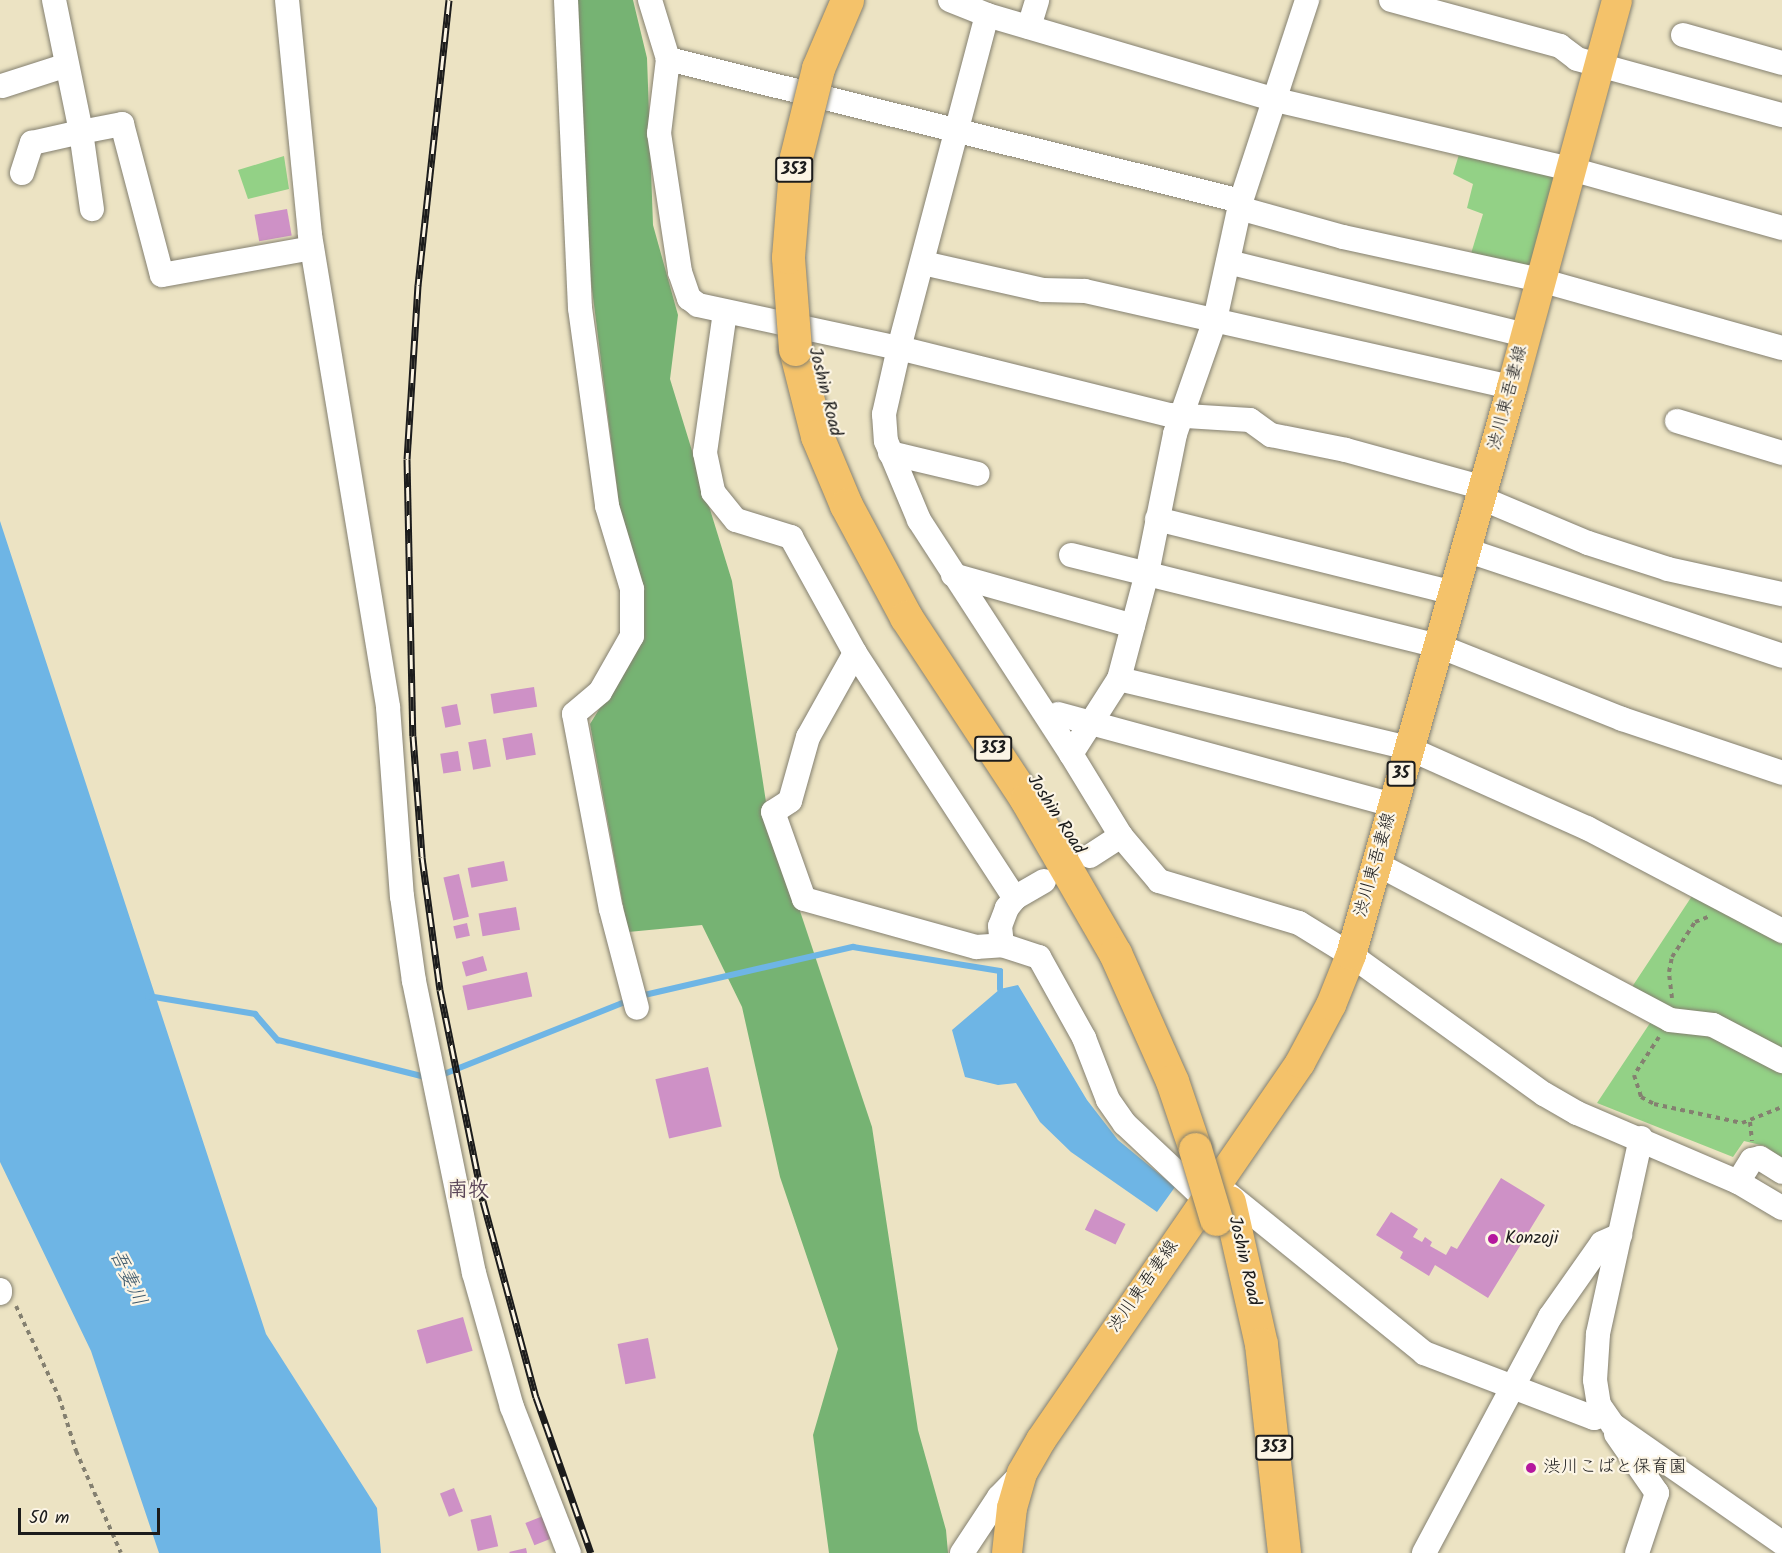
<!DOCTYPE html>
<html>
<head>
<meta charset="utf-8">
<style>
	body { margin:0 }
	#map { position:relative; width:1782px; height:1553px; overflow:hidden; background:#ece3c3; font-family:Kalam,"Klee One",sans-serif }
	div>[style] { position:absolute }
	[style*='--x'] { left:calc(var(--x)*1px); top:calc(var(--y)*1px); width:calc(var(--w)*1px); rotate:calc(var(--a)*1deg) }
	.green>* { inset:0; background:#93d186 }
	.forest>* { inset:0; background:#76b373 }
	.water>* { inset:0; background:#6eb5e5 }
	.stream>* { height:6px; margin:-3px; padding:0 3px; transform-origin:3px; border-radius:3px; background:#6eb5e5 }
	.building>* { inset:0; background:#ce91c6; transform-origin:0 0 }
	.path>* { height:4px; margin-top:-2px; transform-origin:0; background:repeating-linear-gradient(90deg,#848070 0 4.5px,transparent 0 9px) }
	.roads { filter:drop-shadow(0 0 2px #848070) drop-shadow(0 0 2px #848070) }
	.minor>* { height:24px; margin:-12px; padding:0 12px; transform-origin:12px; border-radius:12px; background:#fff }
	.major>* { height:30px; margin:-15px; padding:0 15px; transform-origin:15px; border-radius:15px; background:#f4c26a }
	.highway>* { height:33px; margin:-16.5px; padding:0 16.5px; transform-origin:16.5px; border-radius:16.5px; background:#f4c26a }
	.rail>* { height:7px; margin-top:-3.5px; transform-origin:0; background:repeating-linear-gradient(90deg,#fcf5e5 0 14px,#1c1c1c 0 28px); box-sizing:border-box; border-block:2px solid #1c1c1c }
	.bridges { filter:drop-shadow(0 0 2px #848070) drop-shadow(0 0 2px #848070) }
	.highway-bridge>* { height:33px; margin:-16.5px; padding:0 16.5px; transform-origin:16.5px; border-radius:16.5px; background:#f4c26a }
	.dots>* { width:16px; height:16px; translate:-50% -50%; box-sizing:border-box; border:3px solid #fcf5e5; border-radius:50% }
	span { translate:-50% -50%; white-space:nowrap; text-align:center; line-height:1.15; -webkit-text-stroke:4.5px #fcf5e5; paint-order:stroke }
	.shield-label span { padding:2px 4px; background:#fcf5e5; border:2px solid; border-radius:4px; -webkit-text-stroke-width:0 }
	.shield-label { font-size:16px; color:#1c1c1c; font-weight:700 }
	.street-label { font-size:18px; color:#1c1c1c }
	.poi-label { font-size:18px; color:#1c1c1c }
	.left { translate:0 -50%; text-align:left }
	.water-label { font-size:20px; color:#3d596c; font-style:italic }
	.quarter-label { font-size:21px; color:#5a4558; font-weight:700 }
	.scale { position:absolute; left:18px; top:1508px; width:142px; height:27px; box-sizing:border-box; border:3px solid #1c1c1c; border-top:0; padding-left:8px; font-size:18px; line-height:21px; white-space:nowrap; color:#1c1c1c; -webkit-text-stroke:4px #fcf5e5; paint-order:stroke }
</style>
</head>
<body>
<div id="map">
	<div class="green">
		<div style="clip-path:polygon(1461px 148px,1540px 169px,1560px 179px,1533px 275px,1470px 257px,1483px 214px,1467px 208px,1473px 184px,1453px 174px)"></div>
		<div style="clip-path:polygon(284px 156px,289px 189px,248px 199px,238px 170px)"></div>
		<div style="clip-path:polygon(1692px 896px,1782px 937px,1782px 1158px,1765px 1146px,1744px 1141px,1733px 1157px,1597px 1103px,1660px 1008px,1630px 990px)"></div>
	</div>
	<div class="forest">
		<div style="clip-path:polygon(575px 0,633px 0,647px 58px,653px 225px,678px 315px,670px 379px,732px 581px,768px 815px,872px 1127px,918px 1430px,946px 1530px,948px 1553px,829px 1553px,813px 1435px,838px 1349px,780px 1177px,742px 1007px,702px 925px,628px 932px,590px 724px,637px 648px,582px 209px)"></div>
	</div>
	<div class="water">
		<div style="clip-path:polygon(0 521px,266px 1334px,377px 1508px,381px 1553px,159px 1553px,91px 1351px,0 1162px)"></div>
		<div style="clip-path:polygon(1018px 985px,1087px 1100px,1118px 1140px,1175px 1187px,1157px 1212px,1071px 1152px,1040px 1122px,1016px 1083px,998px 1085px,965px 1077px,952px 1030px,1000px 989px)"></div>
	</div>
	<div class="stream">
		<div style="--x:148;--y:996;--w:109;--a:9.5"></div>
		<div style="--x:255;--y:1014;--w:35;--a:49"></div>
		<div style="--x:278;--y:1040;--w:156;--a:14.1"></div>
		<div style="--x:640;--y:996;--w:219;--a:-13"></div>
		<div style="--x:853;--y:947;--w:149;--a:9.3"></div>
		<div style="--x:1000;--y:971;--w:18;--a:90"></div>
		<div style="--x:439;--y:1076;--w:206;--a:-21.7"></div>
	</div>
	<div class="building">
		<div style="left:287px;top:209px;width:27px;height:33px;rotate:80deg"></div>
		<div style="left:534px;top:687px;width:20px;height:44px;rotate:81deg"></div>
		<div style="left:457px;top:704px;width:21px;height:16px;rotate:79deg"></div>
		<div style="left:532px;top:733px;width:22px;height:30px;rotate:80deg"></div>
		<div style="left:486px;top:739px;width:28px;height:18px;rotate:80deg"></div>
		<div style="left:458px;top:751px;width:20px;height:18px;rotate:81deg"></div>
		<div style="left:504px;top:861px;width:20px;height:37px;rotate:79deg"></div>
		<div style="left:459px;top:874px;width:44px;height:16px;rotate:77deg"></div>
		<div style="left:516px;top:907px;width:23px;height:38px;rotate:80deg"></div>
		<div style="left:467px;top:923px;width:13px;height:14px;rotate:77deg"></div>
		<div style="left:483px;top:956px;width:15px;height:22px;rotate:74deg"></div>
		<div style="left:527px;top:972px;width:25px;height:66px;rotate:78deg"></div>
		<div style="left:708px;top:1067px;width:61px;height:54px;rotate:77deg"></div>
		<div style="clip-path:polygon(1501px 1178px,1545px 1205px,1488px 1298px,1435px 1265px,1429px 1276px,1400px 1258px,1403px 1252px,1376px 1235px,1391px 1212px,1418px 1229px,1413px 1237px,1422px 1242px,1425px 1237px,1432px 1242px,1430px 1246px,1446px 1255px,1451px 1246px,1457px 1249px)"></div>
		<div style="left:1095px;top:1209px;width:34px;height:23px;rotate:26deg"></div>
		<div style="left:463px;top:1317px;width:35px;height:48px;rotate:74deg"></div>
		<div style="left:648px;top:1338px;width:41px;height:31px;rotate:79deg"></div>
		<div style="left:454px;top:1488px;width:25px;height:15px;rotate:69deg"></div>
		<div style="left:491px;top:1515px;width:32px;height:21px;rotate:77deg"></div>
		<div style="left:543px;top:1516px;width:24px;height:19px;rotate:68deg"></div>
		<div style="clip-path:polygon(526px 1548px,527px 1553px,510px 1553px,509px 1552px)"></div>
	</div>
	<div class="path">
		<div style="--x:1672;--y:998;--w:26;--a:-97"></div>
		<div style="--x:1669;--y:972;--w:15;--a:-79"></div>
		<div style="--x:1672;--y:957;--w:42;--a:-56.7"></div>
		<div style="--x:1695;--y:922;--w:14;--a:-21"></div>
		<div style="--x:1659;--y:1037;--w:45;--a:123.3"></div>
		<div style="--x:1634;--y:1075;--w:23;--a:72"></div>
		<div style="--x:1641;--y:1097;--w:15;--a:28"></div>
		<div style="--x:1654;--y:1104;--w:90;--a:12.2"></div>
		<div style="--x:1742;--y:1123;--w:43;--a:-21.8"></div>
		<div style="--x:1750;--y:1122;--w:19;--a:84"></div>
		<div style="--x:16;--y:1306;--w:101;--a:64.7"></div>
		<div style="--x:59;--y:1397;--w:57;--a:72.5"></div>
		<div style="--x:76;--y:1451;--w:111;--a:66.2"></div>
	</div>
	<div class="roads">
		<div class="minor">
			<div style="--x:54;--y:0;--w:135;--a:78.4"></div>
			<div style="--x:81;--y:132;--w:42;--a:-11"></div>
			<div style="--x:122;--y:124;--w:156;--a:75.2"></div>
			<div style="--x:162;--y:275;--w:152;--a:-10.2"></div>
			<div style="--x:287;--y:0;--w:236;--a:84.4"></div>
			<div style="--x:310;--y:235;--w:478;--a:80.6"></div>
			<div style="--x:388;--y:707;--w:190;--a:85.8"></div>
			<div style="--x:402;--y:896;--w:86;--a:82"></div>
			<div style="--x:414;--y:981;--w:298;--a:78.4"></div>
			<div style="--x:474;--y:1273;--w:139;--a:74.2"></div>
			<div style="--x:512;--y:1407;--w:157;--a:68.7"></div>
			<div style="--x:566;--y:0;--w:308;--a:87.4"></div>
			<div style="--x:580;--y:308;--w:200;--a:82.2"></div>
			<div style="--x:607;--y:506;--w:87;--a:73.2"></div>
			<div style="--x:632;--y:589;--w:47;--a:90"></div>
			<div style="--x:632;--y:636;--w:64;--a:119.7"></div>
			<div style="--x:600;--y:692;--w:34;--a:140"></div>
			<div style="--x:574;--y:714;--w:198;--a:79.3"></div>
			<div style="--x:611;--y:909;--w:102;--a:75.3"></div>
			<div style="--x:650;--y:0;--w:62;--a:73"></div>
			<div style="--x:668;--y:59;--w:75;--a:96.9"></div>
			<div style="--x:659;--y:133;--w:141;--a:81.4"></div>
			<div style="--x:680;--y:272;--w:28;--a:71"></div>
			<div style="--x:689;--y:298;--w:11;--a:38"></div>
			<div style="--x:698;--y:305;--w:206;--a:12.1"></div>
			<div style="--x:899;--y:348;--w:279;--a:13.9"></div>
			<div style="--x:1170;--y:415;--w:80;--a:3.6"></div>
			<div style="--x:1250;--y:420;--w:26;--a:36"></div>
			<div style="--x:1271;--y:435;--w:76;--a:11.3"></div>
			<div style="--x:1346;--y:450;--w:143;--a:15.4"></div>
			<div style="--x:950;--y:0;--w:40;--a:22"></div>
			<div style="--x:987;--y:15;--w:301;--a:16.4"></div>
			<div style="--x:1276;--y:100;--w:303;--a:13.2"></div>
			<div style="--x:1571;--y:169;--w:219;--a:15.6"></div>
			<div style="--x:1391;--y:0;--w:175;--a:15.2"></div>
			<div style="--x:1560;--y:46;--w:21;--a:37"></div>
			<div style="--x:1577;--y:59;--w:213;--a:15.3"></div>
			<div style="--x:987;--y:15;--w:344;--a:104.8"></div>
			<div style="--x:899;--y:348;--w:68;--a:102.8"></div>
			<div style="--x:884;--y:414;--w:27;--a:86"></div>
			<div style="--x:886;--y:441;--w:86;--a:67.3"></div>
			<div style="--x:919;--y:520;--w:279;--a:57"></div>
			<div style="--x:1029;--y:27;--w:28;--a:-73"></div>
			<div style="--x:1683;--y:35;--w:103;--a:15.8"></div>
			<div style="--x:668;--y:59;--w:590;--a:13.92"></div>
			<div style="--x:2;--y:86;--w:68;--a:-17.9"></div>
			<div style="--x:22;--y:173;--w:32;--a:-72"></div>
			<div style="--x:32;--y:143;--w:50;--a:-12.7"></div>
			<div style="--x:81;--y:132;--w:78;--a:81.9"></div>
			<div style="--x:1239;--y:208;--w:108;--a:15.6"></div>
			<div style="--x:1343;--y:237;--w:202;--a:12.3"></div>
			<div style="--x:1540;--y:280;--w:251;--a:15.7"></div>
			<div style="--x:1228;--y:262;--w:307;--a:13.8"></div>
			<div style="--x:923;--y:263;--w:123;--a:12.7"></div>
			<div style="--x:1043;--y:290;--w:42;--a:1.4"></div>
			<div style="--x:1085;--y:291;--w:438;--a:12.7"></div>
			<div style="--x:725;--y:312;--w:142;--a:98.1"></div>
			<div style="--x:705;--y:453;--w:40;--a:78"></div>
			<div style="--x:713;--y:492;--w:36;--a:51"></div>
			<div style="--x:736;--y:520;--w:58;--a:17.2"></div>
			<div style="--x:791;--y:537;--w:132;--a:61.1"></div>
			<div style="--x:855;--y:653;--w:293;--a:56.9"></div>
			<div style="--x:1677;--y:421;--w:110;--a:16.9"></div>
			<div style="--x:890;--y:453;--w:90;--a:13.4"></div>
			<div style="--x:1481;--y:498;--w:116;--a:22.8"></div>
			<div style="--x:1588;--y:543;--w:84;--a:18"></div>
			<div style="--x:1668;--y:569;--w:117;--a:12.4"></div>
			<div style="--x:1157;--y:519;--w:305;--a:14"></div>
			<div style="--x:1466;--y:550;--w:333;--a:18.5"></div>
			<div style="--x:1071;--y:555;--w:379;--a:13.9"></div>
			<div style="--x:1439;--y:646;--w:197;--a:21.7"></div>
			<div style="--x:1622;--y:719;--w:169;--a:18.6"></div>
			<div style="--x:953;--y:575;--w:187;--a:15.8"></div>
			<div style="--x:855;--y:653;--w:96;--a:119.2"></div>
			<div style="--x:808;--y:737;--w:66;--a:105.7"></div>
			<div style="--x:790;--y:801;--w:20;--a:147"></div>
			<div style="--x:773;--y:812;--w:92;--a:70.4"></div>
			<div style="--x:804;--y:899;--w:179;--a:15.6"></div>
			<div style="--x:976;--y:947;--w:26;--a:-4"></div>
			<div style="--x:1119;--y:679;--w:297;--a:13.4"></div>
			<div style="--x:1408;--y:748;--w:196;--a:24.1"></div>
			<div style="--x:1587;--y:828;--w:221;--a:27.8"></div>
			<div style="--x:1058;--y:714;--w:347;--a:15.2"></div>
			<div style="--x:1121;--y:836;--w:59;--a:49.8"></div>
			<div style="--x:1159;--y:881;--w:146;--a:16.7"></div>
			<div style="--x:1299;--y:923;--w:61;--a:31.6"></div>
			<div style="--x:1351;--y:955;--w:238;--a:35.8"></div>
			<div style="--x:1544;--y:1094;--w:38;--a:30"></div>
			<div style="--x:1577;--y:1113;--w:175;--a:23.2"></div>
			<div style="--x:1738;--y:1182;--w:51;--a:30.6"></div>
			<div style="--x:1090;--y:856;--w:37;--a:-33"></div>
			<div style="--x:1121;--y:836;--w:96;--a:-121.4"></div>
			<div style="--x:1071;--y:754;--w:89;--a:-57.4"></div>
			<div style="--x:1119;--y:679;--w:110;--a:-75.2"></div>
			<div style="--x:1147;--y:573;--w:142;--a:-78.6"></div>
			<div style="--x:1175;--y:434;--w:121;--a:-70.7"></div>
			<div style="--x:1215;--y:320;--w:122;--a:-77.7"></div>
			<div style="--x:1241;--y:201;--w:212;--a:-71.8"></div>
			<div style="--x:1377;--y:864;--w:332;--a:28"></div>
			<div style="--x:1670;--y:1020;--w:43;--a:6.6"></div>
			<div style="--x:1713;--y:1025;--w:78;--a:27.6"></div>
			<div style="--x:1044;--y:881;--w:34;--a:150"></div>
			<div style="--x:1015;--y:898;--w:13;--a:129"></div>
			<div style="--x:1007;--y:908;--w:19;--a:111"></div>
			<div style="--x:1000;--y:926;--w:19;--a:84"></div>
			<div style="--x:1002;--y:945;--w:39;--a:18"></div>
			<div style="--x:1039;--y:957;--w:93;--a:60.9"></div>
			<div style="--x:1084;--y:1038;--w:66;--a:68.8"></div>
			<div style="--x:1108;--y:1100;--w:29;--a:55"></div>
			<div style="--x:1125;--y:1124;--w:111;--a:43.2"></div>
			<div style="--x:1641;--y:1138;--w:201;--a:102.4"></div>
			<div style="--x:1598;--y:1334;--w:46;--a:93.7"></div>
			<div style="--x:1595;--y:1380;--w:25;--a:81"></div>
			<div style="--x:1599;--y:1405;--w:24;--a:55"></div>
			<div style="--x:1613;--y:1425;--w:206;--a:34.9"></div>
			<div style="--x:1738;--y:1182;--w:26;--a:-58"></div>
			<div style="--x:1752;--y:1160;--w:8;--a:-14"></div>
			<div style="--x:1760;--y:1158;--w:26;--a:32"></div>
			<div style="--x:1223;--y:1190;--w:259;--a:39"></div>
			<div style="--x:1424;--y:1353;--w:182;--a:20.9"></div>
			<div style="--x:1594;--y:1418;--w:10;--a:-17"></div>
			<div style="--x:0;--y:1290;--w:3;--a:90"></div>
			<div style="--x:1616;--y:1434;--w:72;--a:55.2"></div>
			<div style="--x:1657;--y:1493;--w:63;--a:108.4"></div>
			<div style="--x:962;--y:1553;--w:67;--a:-56.5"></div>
			<div style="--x:999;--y:1497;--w:33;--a:-46"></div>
			<div style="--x:1424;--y:1553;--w:268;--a:-61.9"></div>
			<div style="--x:1550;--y:1317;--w:90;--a:-54.9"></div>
			<div style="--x:1602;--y:1243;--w:20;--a:-24"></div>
		</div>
		<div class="major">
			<div style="--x:1007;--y:1553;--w:45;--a:-83.7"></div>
			<div style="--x:1012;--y:1508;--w:36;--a:-74"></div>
			<div style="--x:1022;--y:1473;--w:38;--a:-60"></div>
			<div style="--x:1041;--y:1440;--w:457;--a:-55.5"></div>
			<div style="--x:1300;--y:1063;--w:66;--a:-61.9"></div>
			<div style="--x:1331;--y:1005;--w:54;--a:-68.2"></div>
			<div style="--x:1351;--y:955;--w:590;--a:-74.17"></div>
			<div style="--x:1512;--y:387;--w:401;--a:-74.8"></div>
		</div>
		<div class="highway">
			<div style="--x:795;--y:349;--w:90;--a:75.8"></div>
			<div style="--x:817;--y:436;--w:75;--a:67.2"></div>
			<div style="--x:846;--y:505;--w:127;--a:61.8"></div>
			<div style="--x:906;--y:617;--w:218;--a:56.6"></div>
			<div style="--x:1026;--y:799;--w:178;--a:60"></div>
			<div style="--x:1115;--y:953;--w:140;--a:66"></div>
			<div style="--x:1172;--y:1081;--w:72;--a:71.3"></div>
			<div style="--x:1229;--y:1202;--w:146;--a:77.3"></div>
			<div style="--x:1261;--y:1344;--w:210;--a:83.7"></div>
		</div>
	</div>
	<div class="rail">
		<div style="--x:449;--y:0;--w:287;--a:96.2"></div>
		<div style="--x:418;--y:285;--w:174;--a:93.6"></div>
		<div style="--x:407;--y:459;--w:277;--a:88.8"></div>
		<div style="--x:413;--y:736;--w:121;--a:85.7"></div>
		<div style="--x:422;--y:857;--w:134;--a:82.3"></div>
		<div style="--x:440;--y:990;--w:215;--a:78.5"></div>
		<div style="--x:483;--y:1201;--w:203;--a:74.9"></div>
		<div style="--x:536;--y:1397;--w:165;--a:70.6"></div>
	</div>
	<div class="bridges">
		<div class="highway-bridge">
			<div style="--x:795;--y:349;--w:92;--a:-94.4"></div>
			<div style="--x:788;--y:257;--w:100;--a:-85.4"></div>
			<div style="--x:796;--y:157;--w:92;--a:-76.1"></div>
			<div style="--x:818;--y:68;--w:74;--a:-66.9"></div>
			<div style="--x:1195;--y:1149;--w:73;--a:73.3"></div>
		</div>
	</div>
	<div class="dots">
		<div style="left:1493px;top:1239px;background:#b5179e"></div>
		<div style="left:1531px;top:1468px;background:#b5179e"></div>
	</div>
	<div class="shield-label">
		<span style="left:794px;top:170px">353</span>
		<span style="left:993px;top:749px">353</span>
		<span style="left:1401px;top:774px">35</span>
		<span style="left:1274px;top:1448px">353</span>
	</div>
	<div class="street-label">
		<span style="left:824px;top:392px;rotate:76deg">Joshin Road</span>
		<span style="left:1509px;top:398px;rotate:-75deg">渋川東吾妻線</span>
		<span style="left:1055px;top:815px;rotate:57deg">Joshin Road</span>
		<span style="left:1376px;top:865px;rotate:-74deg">渋川東吾妻線</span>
		<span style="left:1243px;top:1261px;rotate:77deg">Joshin Road</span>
		<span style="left:1144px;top:1287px;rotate:-55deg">渋川東吾妻線</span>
	</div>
	<div class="poi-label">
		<span class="left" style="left:1505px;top:1239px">Konzoji</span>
		<span class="left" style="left:1543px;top:1468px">渋川こばと保育園</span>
	</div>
	<div class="water-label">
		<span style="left:127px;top:1278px;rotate:65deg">吾妻川</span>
	</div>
	<div class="quarter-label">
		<span style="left:468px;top:1191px">南牧</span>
	</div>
	<div class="scale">50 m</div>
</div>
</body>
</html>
